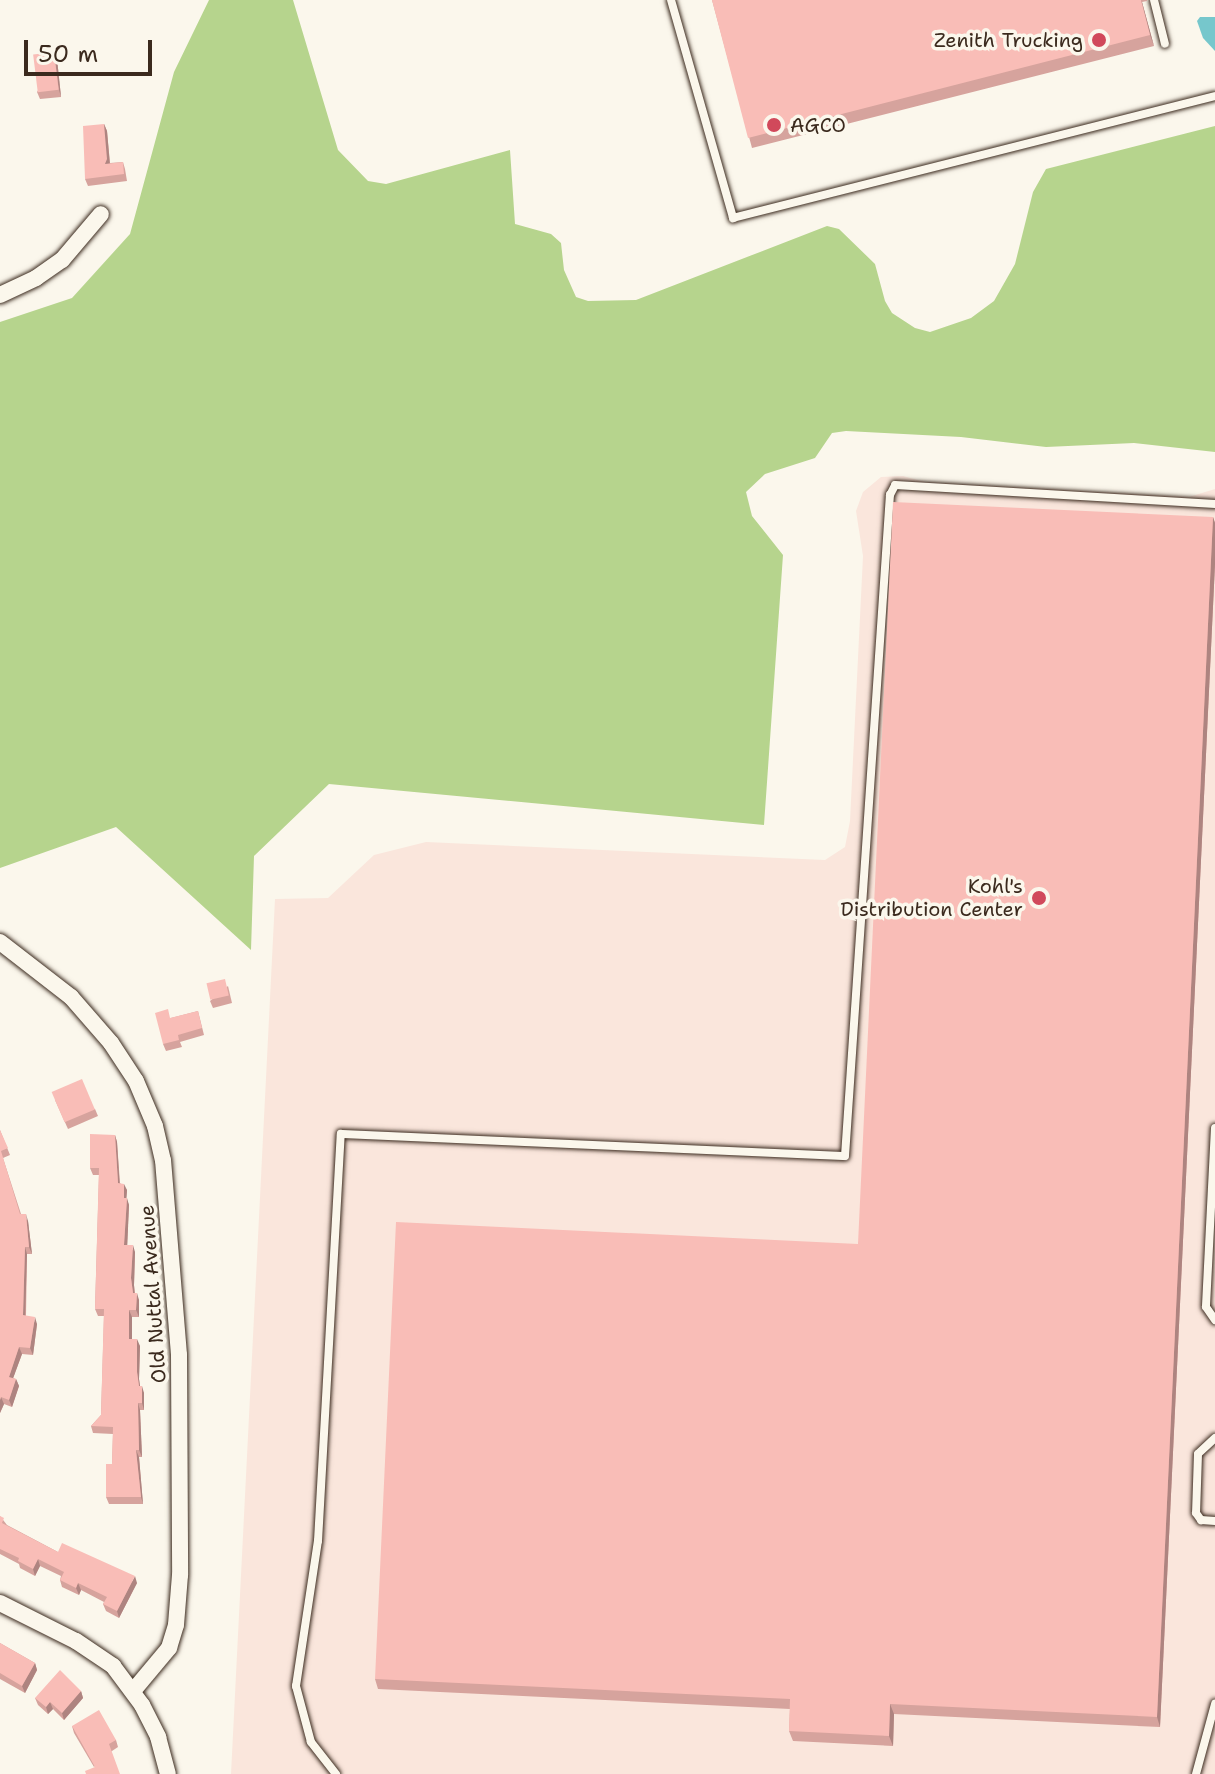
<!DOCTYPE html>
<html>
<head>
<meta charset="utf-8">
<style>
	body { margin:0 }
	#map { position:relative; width:1215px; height:1774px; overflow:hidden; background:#fbf7ec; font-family:"Shantell Sans",sans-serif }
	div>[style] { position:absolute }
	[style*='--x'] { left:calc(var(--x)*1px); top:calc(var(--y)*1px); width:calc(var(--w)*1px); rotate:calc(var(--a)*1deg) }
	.built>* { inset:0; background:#fae6dc }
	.green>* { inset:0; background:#b6d48d }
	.water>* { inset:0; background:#76c7cc }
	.roads { filter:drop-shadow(0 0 2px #3b2a1e) drop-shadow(0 0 2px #3b2a1e) }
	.service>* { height:8px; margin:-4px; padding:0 4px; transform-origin:4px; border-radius:4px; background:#fbf7ec }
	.minor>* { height:16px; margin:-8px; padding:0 8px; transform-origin:8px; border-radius:8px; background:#fbf7ec }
	.wall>* { inset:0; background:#d6a39d }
	.shaded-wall>* { inset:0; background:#ae8480 }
	.building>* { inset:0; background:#f9bdb7; transform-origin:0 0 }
	.dots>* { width:22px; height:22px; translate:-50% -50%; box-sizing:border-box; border:4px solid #fbf7ec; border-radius:50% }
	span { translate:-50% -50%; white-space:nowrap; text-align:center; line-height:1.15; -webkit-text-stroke:7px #fbf7ec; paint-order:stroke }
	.poi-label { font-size:20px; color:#3b2a1e }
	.right { translate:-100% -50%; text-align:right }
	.left { translate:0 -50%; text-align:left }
	.street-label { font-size:20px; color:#3b2a1e }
	.scale { position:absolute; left:24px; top:40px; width:128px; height:36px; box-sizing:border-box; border:4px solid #3b2a1e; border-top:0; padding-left:10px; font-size:24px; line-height:28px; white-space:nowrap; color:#3b2a1e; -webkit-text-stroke:6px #fbf7ec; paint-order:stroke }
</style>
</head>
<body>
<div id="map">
	<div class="built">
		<div style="clip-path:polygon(903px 476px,925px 482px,1189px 497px,1215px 489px,1215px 1774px,231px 1774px,275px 899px,328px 898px,374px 855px,426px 842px,825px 860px,845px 847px,850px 821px,863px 556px,856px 511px,863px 492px,881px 477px)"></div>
	</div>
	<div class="green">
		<div style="clip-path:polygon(209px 0,293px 0,338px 150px,368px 181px,386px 184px,510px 150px,515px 224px,551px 234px,561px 243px,564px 270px,576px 297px,588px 301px,636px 300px,827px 226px,839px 229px,875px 264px,885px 301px,892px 313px,915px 328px,930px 332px,971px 318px,994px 301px,1015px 264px,1033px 192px,1046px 169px,1215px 126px,1215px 452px,1134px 443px,1046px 447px,961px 437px,846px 431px,832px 433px,815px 458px,765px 474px,746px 492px,752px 516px,783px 555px,764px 825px,329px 784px,254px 856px,251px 950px,116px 827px,0 868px,0 322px,72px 298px,130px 234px,174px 72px)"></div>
	</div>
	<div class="water">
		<div style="clip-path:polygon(1200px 17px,1215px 17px,1215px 51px,1203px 38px,1197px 21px)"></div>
	</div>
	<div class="roads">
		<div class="service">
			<div style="--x:671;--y:0;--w:227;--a:74.1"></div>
			<div style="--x:733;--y:218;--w:497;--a:-14.2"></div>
			<div style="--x:1154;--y:0;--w:45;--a:76"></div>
			<div style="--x:1215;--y:1128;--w:179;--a:92.9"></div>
			<div style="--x:1206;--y:1307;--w:16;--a:55"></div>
			<div style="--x:1215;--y:1438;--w:23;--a:137"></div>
			<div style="--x:1198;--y:1454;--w:59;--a:91.9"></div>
			<div style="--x:1196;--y:1513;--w:9;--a:54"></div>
			<div style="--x:1201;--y:1520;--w:14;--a:4"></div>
			<div style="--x:336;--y:1774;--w:41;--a:-128"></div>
			<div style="--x:311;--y:1742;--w:58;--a:-105"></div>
			<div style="--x:296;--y:1686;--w:147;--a:-81.4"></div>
			<div style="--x:318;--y:1541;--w:408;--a:-86.8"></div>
			<div style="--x:341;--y:1134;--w:504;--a:2.5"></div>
			<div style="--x:845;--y:1156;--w:663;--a:-86.11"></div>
			<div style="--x:890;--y:495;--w:11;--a:-63"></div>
			<div style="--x:895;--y:485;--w:321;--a:3.4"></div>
			<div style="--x:1196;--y:1774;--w:73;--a:-74.8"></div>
		</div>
		<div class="minor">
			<div style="--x:0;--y:295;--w:40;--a:-25"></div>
			<div style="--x:36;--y:278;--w:32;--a:-35"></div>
			<div style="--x:62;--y:260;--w:60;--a:-49.7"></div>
			<div style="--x:0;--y:942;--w:90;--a:37.8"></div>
			<div style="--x:71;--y:997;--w:61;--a:49"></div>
			<div style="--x:111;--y:1043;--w:45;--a:56.7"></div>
			<div style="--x:136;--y:1081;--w:49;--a:67.1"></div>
			<div style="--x:155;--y:1126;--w:35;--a:77"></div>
			<div style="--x:163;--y:1160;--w:196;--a:85.3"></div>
			<div style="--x:179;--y:1355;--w:220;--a:89.7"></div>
			<div style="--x:180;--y:1575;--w:50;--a:94.6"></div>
			<div style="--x:176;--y:1625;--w:24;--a:107"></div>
			<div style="--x:169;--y:1648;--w:56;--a:129.9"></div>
			<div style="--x:0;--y:1603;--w:85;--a:26.6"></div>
			<div style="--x:76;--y:1641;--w:45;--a:34"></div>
			<div style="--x:113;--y:1666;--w:49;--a:53.4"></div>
			<div style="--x:142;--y:1705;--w:36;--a:63"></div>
			<div style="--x:158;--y:1737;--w:38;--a:75"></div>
		</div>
	</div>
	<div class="wall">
		<div style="clip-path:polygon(712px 0,1147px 0,1147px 1px,1142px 2px,1154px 46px,752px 148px)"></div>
		<div style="clip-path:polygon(57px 59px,61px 97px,40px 99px,37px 92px)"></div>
		<div style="clip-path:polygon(104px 124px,107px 131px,110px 163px,123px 162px,125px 169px,127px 181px,88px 186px,85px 179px)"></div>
		<div style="clip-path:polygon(1213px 517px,1215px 523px,1215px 564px,1160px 1727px,894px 1714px,893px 1746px,793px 1741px,789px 1731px,790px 1709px,378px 1689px,375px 1679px,858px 1244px)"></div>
		<div style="clip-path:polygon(228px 986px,232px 1003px,213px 1008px,210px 1001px)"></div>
		<div style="clip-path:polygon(198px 1011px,204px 1035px,180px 1042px,182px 1047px,166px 1051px,163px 1044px,171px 1018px)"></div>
		<div style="clip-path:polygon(55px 1100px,95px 1109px,98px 1116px,68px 1129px)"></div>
		<div style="clip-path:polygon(0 1130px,10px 1155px,3px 1158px,21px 1214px,28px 1221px,32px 1254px,27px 1254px,26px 1316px,37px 1324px,33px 1355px,22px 1354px,13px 1378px,16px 1379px,19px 1386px,12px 1407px,4px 1404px,0 1413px)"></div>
		<div style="clip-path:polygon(115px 1135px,117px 1142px,120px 1183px,127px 1190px,126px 1198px,129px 1205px,127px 1245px,135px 1252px,134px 1285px,135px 1293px,139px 1300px,139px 1317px,132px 1317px,132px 1339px,140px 1346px,139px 1379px,140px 1386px,144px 1393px,144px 1410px,140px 1410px,142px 1457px,139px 1457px,143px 1504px,109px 1504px,106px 1497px,112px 1464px,113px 1434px,93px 1433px,91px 1426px,101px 1415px,104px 1316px,98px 1316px,95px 1309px,99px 1175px,93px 1175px,90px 1168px)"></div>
		<div style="clip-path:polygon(0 1516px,7px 1525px,58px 1552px,137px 1583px,119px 1618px,106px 1611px,103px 1604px,104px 1602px,81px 1590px,79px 1595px,62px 1587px,60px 1580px,61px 1576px,40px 1566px,35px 1576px,20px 1568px,19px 1564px,0 1554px)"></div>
		<div style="clip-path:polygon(0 1643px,35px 1663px,37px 1670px,25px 1693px,0 1679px)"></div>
		<div style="clip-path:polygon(81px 1691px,83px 1698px,64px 1720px,53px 1709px,48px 1714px,38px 1705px,35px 1698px)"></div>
		<div style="clip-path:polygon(72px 1726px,116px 1740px,118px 1747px,112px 1751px,94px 1767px,74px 1733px)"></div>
	</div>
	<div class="shaded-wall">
		<div style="clip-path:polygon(1141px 0,1142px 2px,1154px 46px,1150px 35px)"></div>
		<div style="clip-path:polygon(54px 52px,57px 59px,61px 97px,59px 90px)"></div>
		<div style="clip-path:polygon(104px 124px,107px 131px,110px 166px,105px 164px)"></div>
		<div style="clip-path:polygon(1213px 517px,1215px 523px,1215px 564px,1160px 1727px,1157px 1717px)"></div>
		<div style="clip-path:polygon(115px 1135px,117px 1142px,120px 1190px,118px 1183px)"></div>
		<div style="clip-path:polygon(124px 1184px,127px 1190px,126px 1205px,124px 1198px)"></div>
		<div style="clip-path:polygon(127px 1198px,129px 1205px,127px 1252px,124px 1245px)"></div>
		<div style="clip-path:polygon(26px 1214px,28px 1221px,32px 1254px,29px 1247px)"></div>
		<div style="clip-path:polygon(133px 1245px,135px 1252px,134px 1285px,135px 1300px,133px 1293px,131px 1278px)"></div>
		<div style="clip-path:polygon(25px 1247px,27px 1254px,25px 1322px,23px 1315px)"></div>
		<div style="clip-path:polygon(137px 1293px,139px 1300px,139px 1317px,136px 1310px)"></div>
		<div style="clip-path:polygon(129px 1310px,132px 1317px,132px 1346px,129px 1339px)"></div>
		<div style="clip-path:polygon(35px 1317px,37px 1324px,33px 1355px,30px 1348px)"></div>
		<div style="clip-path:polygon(137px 1339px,140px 1346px,139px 1379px,141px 1393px,139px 1386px,137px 1372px)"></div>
		<div style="clip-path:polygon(19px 1347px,22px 1354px,11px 1384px,9px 1377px)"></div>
		<div style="clip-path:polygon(16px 1379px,19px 1386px,12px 1407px,9px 1400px)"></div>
		<div style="clip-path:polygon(142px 1386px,144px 1393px,144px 1410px,142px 1403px)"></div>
		<div style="clip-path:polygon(1px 1397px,4px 1404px,0 1413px,0 1400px)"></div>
		<div style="clip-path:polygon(138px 1403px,140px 1410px,142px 1457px,139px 1450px)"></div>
		<div style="clip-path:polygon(136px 1450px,139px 1457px,143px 1504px,141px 1497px)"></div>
		<div style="clip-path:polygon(38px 1559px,40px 1566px,35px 1576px,33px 1569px)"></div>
		<div style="clip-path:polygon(135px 1576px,137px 1583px,119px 1618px,117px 1611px)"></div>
		<div style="clip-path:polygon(78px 1583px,81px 1590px,79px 1595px,76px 1588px)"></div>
		<div style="clip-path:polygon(35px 1663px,37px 1670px,25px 1693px,22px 1686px)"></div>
		<div style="clip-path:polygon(81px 1691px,83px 1698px,64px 1720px,62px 1713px)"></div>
		<div style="clip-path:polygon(50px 1702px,53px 1709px,48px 1714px,46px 1707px)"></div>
		<div style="clip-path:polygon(890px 1704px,894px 1714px,893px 1746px,889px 1736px)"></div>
	</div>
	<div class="building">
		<div style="clip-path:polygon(712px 0,1141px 0,1150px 35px,748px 138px)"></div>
		<div style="left:54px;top:52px;width:38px;height:21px;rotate:83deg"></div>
		<div style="clip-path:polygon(104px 124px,107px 159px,105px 164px,123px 162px,124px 174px,85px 179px,83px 126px)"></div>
		<div style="clip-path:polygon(893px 502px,1213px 517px,1157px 1717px,890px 1704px,889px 1736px,789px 1731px,790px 1699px,375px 1679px,396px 1222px,858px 1244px)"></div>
		<div style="left:225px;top:979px;width:17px;height:19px;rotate:77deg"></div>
		<div style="clip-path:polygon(168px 1009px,170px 1018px,198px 1011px,202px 1028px,178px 1035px,179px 1040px,163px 1044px,155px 1013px)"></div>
		<div style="left:82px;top:1079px;width:33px;height:33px;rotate:67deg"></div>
		<div style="clip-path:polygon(0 1130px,8px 1148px,1px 1151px,20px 1214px,26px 1214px,29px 1247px,25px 1247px,23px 1315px,35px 1317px,30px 1348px,19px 1347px,9px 1377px,16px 1379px,9px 1400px,1px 1397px,0 1400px)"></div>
		<div style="clip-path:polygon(90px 1134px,115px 1135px,118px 1183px,124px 1184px,124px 1198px,127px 1198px,124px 1245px,133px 1245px,131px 1278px,133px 1293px,137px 1293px,136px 1310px,129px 1310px,129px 1339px,137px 1339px,137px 1372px,139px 1386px,142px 1386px,142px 1403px,138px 1403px,139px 1450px,136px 1450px,141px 1497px,106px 1497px,106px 1464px,112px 1464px,113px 1427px,91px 1426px,101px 1415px,104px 1309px,95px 1309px,99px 1168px,90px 1168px)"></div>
		<div style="clip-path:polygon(0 1516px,4px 1518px,2px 1523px,58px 1552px,62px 1543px,135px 1576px,117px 1611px,103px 1604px,107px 1597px,78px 1583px,76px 1588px,60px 1580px,64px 1572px,38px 1559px,33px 1569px,18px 1561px,19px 1558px,0 1549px)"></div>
		<div style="clip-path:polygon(0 1643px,35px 1663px,22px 1686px,0 1673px)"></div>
		<div style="clip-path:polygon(60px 1670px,81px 1691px,62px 1713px,50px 1702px,46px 1707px,35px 1698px)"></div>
		<div style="clip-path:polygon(99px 1710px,116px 1740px,109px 1744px,120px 1774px,86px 1774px,85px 1771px,95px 1767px,72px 1726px)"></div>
	</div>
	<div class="dots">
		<div style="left:1099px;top:40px;background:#d1495b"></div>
		<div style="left:774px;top:125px;background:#d1495b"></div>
		<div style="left:1039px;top:898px;background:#d1495b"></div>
	</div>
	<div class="poi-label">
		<span class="right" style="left:1083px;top:40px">Zenith Trucking</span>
		<span class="left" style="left:790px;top:125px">AGCO</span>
		<span class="right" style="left:1023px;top:898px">Kohl's<br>Distribution Center</span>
	</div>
	<div class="street-label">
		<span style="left:153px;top:1294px;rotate:-94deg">Old Nuttal Avenue</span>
	</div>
	<div class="scale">50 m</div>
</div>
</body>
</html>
